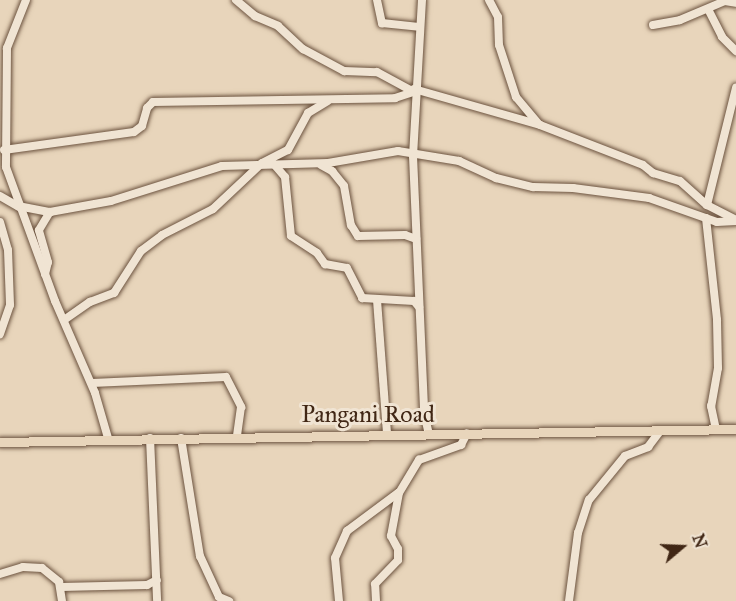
<!DOCTYPE html>
<html>
<head>
<meta charset="utf-8">
<style>
	body { margin:0 }
	#map { position:relative; width:736px; height:601px; overflow:hidden; background:#e8d5bb; font-family:"IM FELL Great Primer",serif }
	div>[style] { position:absolute }
	[style*='--x'] { left:calc(var(--x)*1px); top:calc(var(--y)*1px); width:calc(var(--w)*1px); rotate:calc(var(--a)*1deg) }
	.roads { filter:drop-shadow(0 0 2px #6b523e) drop-shadow(0 0 2px #6b523e) }
	.minor>* { height:8px; margin:-4px; padding:0 4px; transform-origin:4px; border-radius:4px; background:#f0e4d3 }
	.major>* { height:9px; margin:-4.5px; padding:0 4.5px; transform-origin:4.5px; border-radius:4.5px; background:#e8d5bb }
	span { translate:-50% -50%; white-space:nowrap; text-align:center; line-height:1.15; -webkit-text-stroke:6px #f0e4d3; paint-order:stroke }
	.street-label { font-size:24px; color:#412715 }
	.north { position:absolute; left:652px; top:517px; width:60px; height:60px; -webkit-text-stroke:4px #f0e4d3; paint-order:stroke; rotate:71deg; font-size:16px; font-weight:700; line-height:24px; text-align:center; color:#412715 }
	.north::after { content:''; display:block; margin:auto; width:21px; height:27px; background:#412715; clip-path:polygon(50% 0,100% 100%,50% 72%,0 100%) }
</style>
</head>
<body>
<div id="map">
	<div class="roads">
		<div class="minor">
			<div style="--x:26;--y:0;--w:52;--a:111.6"></div>
			<div style="--x:7;--y:48;--w:119;--a:90.5"></div>
			<div style="--x:6;--y:167;--w:143;--a:69.9"></div>
			<div style="--x:55;--y:301;--w:100;--a:66.5"></div>
			<div style="--x:95;--y:393;--w:47;--a:73.9"></div>
			<div style="--x:236;--y:0;--w:25;--a:40"></div>
			<div style="--x:255;--y:16;--w:25;--a:23"></div>
			<div style="--x:278;--y:26;--w:34;--a:43"></div>
			<div style="--x:303;--y:49;--w:47;--a:28.2"></div>
			<div style="--x:344;--y:71;--w:33;--a:2"></div>
			<div style="--x:377;--y:72;--w:42;--a:28.4"></div>
			<div style="--x:377;--y:0;--w:24;--a:78"></div>
			<div style="--x:382;--y:23;--w:37;--a:6"></div>
			<div style="--x:422;--y:0;--w:156;--a:93.3"></div>
			<div style="--x:413;--y:156;--w:257;--a:87.5"></div>
			<div style="--x:424;--y:413;--w:22;--a:77"></div>
			<div style="--x:489;--y:0;--w:19;--a:62"></div>
			<div style="--x:498;--y:17;--w:28;--a:88"></div>
			<div style="--x:499;--y:45;--w:55;--a:71.9"></div>
			<div style="--x:516;--y:97;--w:35;--a:50"></div>
			<div style="--x:708;--y:9;--w:31;--a:63"></div>
			<div style="--x:722;--y:37;--w:20;--a:45"></div>
			<div style="--x:653;--y:25;--w:27;--a:-10"></div>
			<div style="--x:680;--y:20;--w:49;--a:-22.9"></div>
			<div style="--x:725;--y:1;--w:11;--a:10"></div>
			<div style="--x:414;--y:89;--w:131;--a:15.9"></div>
			<div style="--x:540;--y:125;--w:110;--a:21.2"></div>
			<div style="--x:643;--y:165;--w:13;--a:39"></div>
			<div style="--x:653;--y:173;--w:28;--a:17"></div>
			<div style="--x:680;--y:181;--w:36;--a:42"></div>
			<div style="--x:707;--y:205;--w:33;--a:27"></div>
			<div style="--x:4;--y:150;--w:131;--a:-7.9"></div>
			<div style="--x:134;--y:132;--w:10;--a:-37"></div>
			<div style="--x:142;--y:126;--w:19;--a:-74"></div>
			<div style="--x:147;--y:108;--w:8;--a:-45"></div>
			<div style="--x:153;--y:102;--w:242;--a:-0.9"></div>
			<div style="--x:395;--y:98;--w:20;--a:-18"></div>
			<div style="--x:272;--y:162;--w:20;--a:49"></div>
			<div style="--x:285;--y:177;--w:59;--a:84.2"></div>
			<div style="--x:291;--y:236;--w:31;--a:33"></div>
			<div style="--x:317;--y:253;--w:14;--a:54"></div>
			<div style="--x:325;--y:264;--w:22;--a:10"></div>
			<div style="--x:347;--y:268;--w:34;--a:63"></div>
			<div style="--x:362;--y:298;--w:52;--a:3.3"></div>
			<div style="--x:414;--y:301;--w:8;--a:50"></div>
			<div style="--x:321;--y:165;--w:13;--a:29"></div>
			<div style="--x:332;--y:171;--w:19;--a:51"></div>
			<div style="--x:344;--y:186;--w:40;--a:80"></div>
			<div style="--x:351;--y:225;--w:13;--a:58"></div>
			<div style="--x:358;--y:236;--w:47;--a:-1.2"></div>
			<div style="--x:405;--y:235;--w:12;--a:20"></div>
			<div style="--x:0;--y:196;--w:22;--a:30"></div>
			<div style="--x:707;--y:205;--w:121;--a:-76.1"></div>
			<div style="--x:18;--y:206;--w:33;--a:11"></div>
			<div style="--x:50;--y:212;--w:62;--a:-10.2"></div>
			<div style="--x:111;--y:201;--w:116;--a:-17.5"></div>
			<div style="--x:222;--y:166;--w:106;--a:-1.6"></div>
			<div style="--x:328;--y:163;--w:71;--a:-9.7"></div>
			<div style="--x:398;--y:151;--w:62;--a:9.3"></div>
			<div style="--x:459;--y:161;--w:41;--a:24.7"></div>
			<div style="--x:496;--y:178;--w:38;--a:14"></div>
			<div style="--x:533;--y:187;--w:40;--a:1.4"></div>
			<div style="--x:573;--y:188;--w:77;--a:7.5"></div>
			<div style="--x:649;--y:198;--w:72;--a:19.4"></div>
			<div style="--x:717;--y:222;--w:19;--a:-3"></div>
			<div style="--x:706;--y:218;--w:103;--a:83.8"></div>
			<div style="--x:717;--y:320;--w:48;--a:88.8"></div>
			<div style="--x:718;--y:368;--w:39;--a:100"></div>
			<div style="--x:711;--y:406;--w:24;--a:78"></div>
			<div style="--x:0;--y:222;--w:29;--a:74"></div>
			<div style="--x:8;--y:250;--w:55;--a:87.9"></div>
			<div style="--x:10;--y:305;--w:31;--a:109"></div>
			<div style="--x:45;--y:274;--w:12;--a:-76"></div>
			<div style="--x:48;--y:262;--w:33;--a:-106"></div>
			<div style="--x:39;--y:230;--w:21;--a:-59"></div>
			<div style="--x:377;--y:300;--w:133;--a:85.7"></div>
			<div style="--x:64;--y:320;--w:32;--a:-35"></div>
			<div style="--x:90;--y:302;--w:26;--a:-21"></div>
			<div style="--x:114;--y:293;--w:50;--a:-57.3"></div>
			<div style="--x:141;--y:251;--w:26;--a:-37"></div>
			<div style="--x:162;--y:235;--w:57;--a:-27"></div>
			<div style="--x:213;--y:209;--w:67;--a:-43.2"></div>
			<div style="--x:262;--y:163;--w:29;--a:-27"></div>
			<div style="--x:288;--y:150;--w:42;--a:-61.6"></div>
			<div style="--x:308;--y:113;--w:23;--a:-31"></div>
			<div style="--x:92;--y:383;--w:134;--a:-2.6"></div>
			<div style="--x:226;--y:377;--w:34;--a:63"></div>
			<div style="--x:241;--y:407;--w:28;--a:98"></div>
			<div style="--x:150;--y:438;--w:163;--a:87.5"></div>
			<div style="--x:181;--y:438;--w:120;--a:80.9"></div>
			<div style="--x:200;--y:556;--w:45;--a:65.1"></div>
			<div style="--x:219;--y:597;--w:11;--a:22"></div>
			<div style="--x:0;--y:574;--w:24;--a:-17"></div>
			<div style="--x:23;--y:567;--w:19;--a:3"></div>
			<div style="--x:42;--y:568;--w:22;--a:39"></div>
			<div style="--x:59;--y:582;--w:19;--a:81"></div>
			<div style="--x:61;--y:587;--w:86;--a:-1.3"></div>
			<div style="--x:147;--y:585;--w:11;--a:-27"></div>
			<div style="--x:339;--y:601;--w:43;--a:-95.3"></div>
			<div style="--x:335;--y:558;--w:30;--a:-66"></div>
			<div style="--x:347;--y:531;--w:64;--a:-36.7"></div>
			<div style="--x:376;--y:601;--w:17;--a:-93"></div>
			<div style="--x:375;--y:584;--w:33;--a:-46"></div>
			<div style="--x:398;--y:560;--w:11;--a:-90"></div>
			<div style="--x:398;--y:549;--w:15;--a:-118"></div>
			<div style="--x:391;--y:536;--w:44;--a:-79.5"></div>
			<div style="--x:399;--y:493;--w:39;--a:-59"></div>
			<div style="--x:419;--y:460;--w:45;--a:-19.7"></div>
			<div style="--x:461;--y:445;--w:13;--a:-63"></div>
			<div style="--x:569;--y:601;--w:69;--a:-82.5"></div>
			<div style="--x:578;--y:533;--w:35;--a:-72"></div>
			<div style="--x:589;--y:500;--w:57;--a:-50.7"></div>
			<div style="--x:625;--y:456;--w:25;--a:-21"></div>
			<div style="--x:648;--y:447;--w:21;--a:-53"></div>
		</div>
		<div class="major">
			<div style="--x:0;--y:442;--w:736;--a:-1.01"></div>
		</div>
	</div>
	<div class="street-label">
		<span style="left:368px;top:415px">Pangani Road</span>
	</div>
	<div class="north">N</div>
</div>
</body>
</html>
